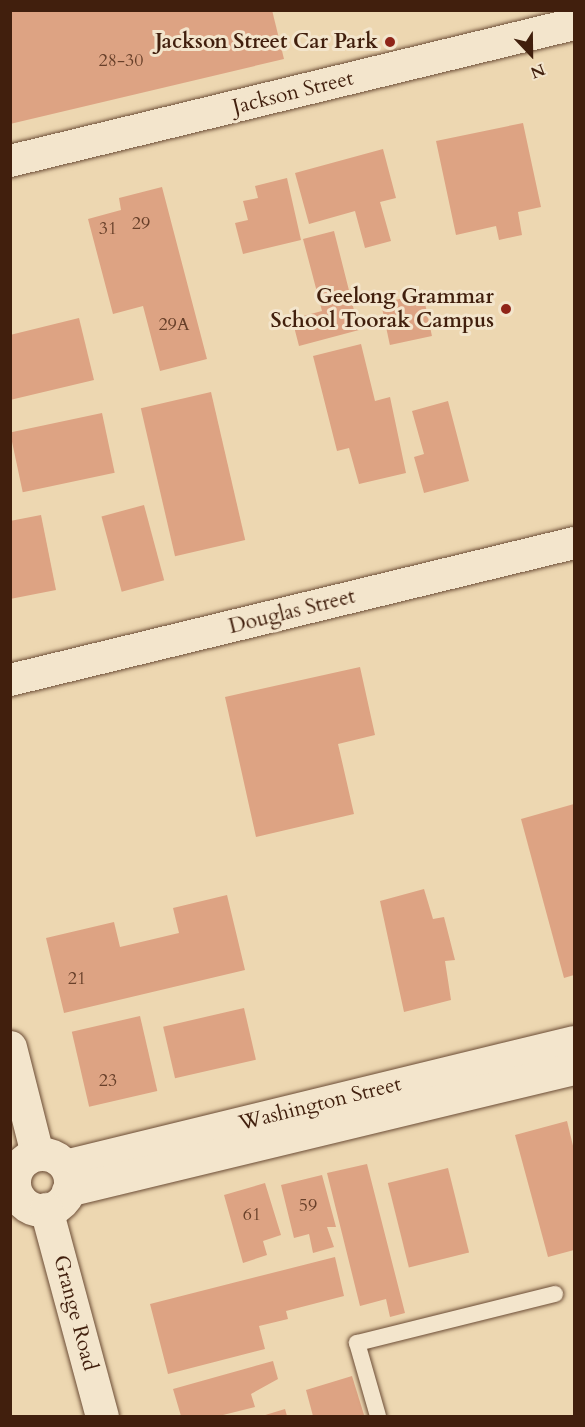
<!DOCTYPE html>
<html>
<head>
<meta charset="utf-8">
<style>
	body { margin:0 }
	#map { position:relative; width:585px; height:1427px; overflow:hidden; background:#edd7b1; font-family:Cardo,serif }
	div>[style] { position:absolute }
	[style*='--x'] { left:calc(var(--x)*1px); top:calc(var(--y)*1px); width:calc(var(--w)*1px); rotate:calc(var(--a)*1deg) }
	.building>* { inset:0; background:#dda383; transform-origin:0 0 }
	.roads { filter:drop-shadow(0 0 2px #6c4d36) drop-shadow(0 0 2px #6c4d36) }
	.lane>* { height:16px; margin:-8px; padding:0 8px; transform-origin:8px; border-radius:8px; background:#f3e5cc }
	.street>* { height:32px; margin:-16px; padding:0 16px; transform-origin:16px; border-radius:16px; background:#f3e5cc }
	.secondary>* { height:33px; margin:-16.5px; padding:0 16.5px; transform-origin:16.5px; border-radius:16.5px; background:#f3e5cc }
	.secondary>.ring { margin:-16.5px; padding:0; box-sizing:content-box; background:none; border:33px solid #f3e5cc; border-radius:50% }
	.dots>* { width:16px; height:16px; translate:-50% -50%; box-sizing:border-box; border:3px solid #f3e5cc; border-radius:50% }
	span { translate:-50% -50%; white-space:nowrap; text-align:center; line-height:1.15; -webkit-text-stroke:6px #f3e5cc; paint-order:stroke }
	.number-label { font-size:18px; color:#68402a }
	.number-label span { -webkit-text-stroke-width:0 }
	.poi-label { font-size:21px; color:#411f0d; font-weight:700 }
	.right { translate:-100% -50%; text-align:right }
	.street-label { font-size:21px; color:#411f0d }
	.frame { position:absolute; inset:0; border:12px solid #411f0d; pointer-events:none }
	.north { position:absolute; left:501px; top:24px; width:60px; height:60px; -webkit-text-stroke:4px #f3e5cc; paint-order:stroke; rotate:158deg; font-size:16px; font-weight:700; line-height:24px; text-align:center; color:#411f0d }
	.north::after { content:''; display:block; margin:auto; width:21px; height:27px; background:#411f0d; clip-path:polygon(50% 0,100% 100%,50% 72%,0 100%) }
</style>
</head>
<body>
<div id="map">
	<div class="building">
		<div style="clip-path:polygon(10px 10px,272px 10px,284px 59px,10px 124px)"></div>
		<div style="clip-path:polygon(523px 123px,541px 207px,518px 212px,522px 235px,499px 240px,496px 226px,456px 235px,436px 141px)"></div>
		<div style="clip-path:polygon(383px 149px,396px 198px,380px 202px,391px 241px,365px 248px,355px 211px,309px 224px,295px 173px)"></div>
		<div style="clip-path:polygon(287px 178px,301px 240px,243px 254px,235px 223px,248px 220px,243px 201px,258px 198px,255px 186px)"></div>
		<div style="clip-path:polygon(162px 187px,207px 359px,160px 371px,143px 306px,113px 314px,88px 219px,121px 210px,119px 198px)"></div>
		<div style="clip-path:polygon(334px 231px,359px 330px,299px 346px,292px 319px,322px 311px,303px 239px)"></div>
		<div style="left:423px;top:294px;width:43px;height:43px;rotate:78deg"></div>
		<div style="clip-path:polygon(79px 318px,94px 380px,10px 400px,10px 335px)"></div>
		<div style="clip-path:polygon(361px 344px,375px 401px,390px 397px,406px 473px,359px 484px,349px 448px,337px 451px,313px 356px)"></div>
		<div style="left:211px;top:392px;width:152px;height:72px;rotate:77deg"></div>
		<div style="clip-path:polygon(448px 401px,469px 481px,424px 493px,414px 457px,424px 454px,412px 411px)"></div>
		<div style="left:102px;top:413px;width:61px;height:94px;rotate:78deg"></div>
		<div style="left:144px;top:505px;width:78px;height:44px;rotate:75deg"></div>
		<div style="clip-path:polygon(41px 515px,56px 590px,10px 599px,10px 521px)"></div>
		<div style="clip-path:polygon(360px 667px,375px 735px,338px 744px,354px 814px,256px 837px,225px 697px)"></div>
		<div style="clip-path:polygon(574px 804px,574px 975px,564px 978px,521px 819px)"></div>
		<div style="clip-path:polygon(424px 889px,433px 919px,444px 917px,455px 960px,445px 961px,451px 1000px,404px 1012px,380px 901px)"></div>
		<div style="clip-path:polygon(227px 895px,245px 970px,64px 1013px,46px 938px,114px 922px,120px 947px,179px 933px,173px 908px)"></div>
		<div style="left:244px;top:1008px;width:53px;height:83px;rotate:77deg"></div>
		<div style="left:140px;top:1016px;width:77px;height:70px;rotate:77deg"></div>
		<div style="clip-path:polygon(567px 1121px,574px 1150px,574px 1250px,548px 1257px,515px 1135px)"></div>
		<div style="clip-path:polygon(367px 1164px,405px 1313px,390px 1317px,386px 1299px,360px 1306px,327px 1173px)"></div>
		<div style="left:448px;top:1168px;width:87px;height:62px;rotate:76deg"></div>
		<div style="clip-path:polygon(322px 1175px,336px 1227px,327px 1227px,334px 1247px,313px 1253px,309px 1234px,294px 1238px,281px 1185px)"></div>
		<div style="clip-path:polygon(265px 1183px,281px 1235px,263px 1241px,267px 1255px,243px 1263px,224px 1195px)"></div>
		<div style="clip-path:polygon(335px 1257px,344px 1296px,286px 1311px,288px 1319px,259px 1326px,265px 1349px,168px 1374px,150px 1304px)"></div>
		<div style="clip-path:polygon(273px 1361px,278px 1379px,251px 1394px,255px 1407px,219px 1416px,181px 1416px,173px 1389px)"></div>
		<div style="clip-path:polygon(352px 1376px,364px 1415px,313px 1416px,306px 1390px)"></div>
		<div style="clip-path:polygon(285px 1409px,287px 1416px,262px 1416px)"></div>
	</div>
	<div class="roads">
		<div class="lane">
			<div style="--x:378;--y:1416;--w:76;--a:-106"></div>
			<div style="--x:357;--y:1343;--w:204;--a:-13.9"></div>
		</div>
		<div class="street">
			<div style="--x:10;--y:161;--w:580;--a:-13.65"></div>
			<div style="--x:10;--y:680;--w:580;--a:-13.65"></div>
			<div style="--x:65;--y:1166;--w:524;--a:-13.69"></div>
			<div style="--x:68;--y:1191;--w:520;--a:-13.56"></div>
		</div>
		<div class="secondary">
			<div style="--x:10;--y:1047;--w:110;--a:75.8"></div>
			<div class="ring" style="left:14px;top:1154px;width:23px;height:23px"></div>
			<div style="--x:46;--y:1209;--w:214;--a:74.9"></div>
		</div>
	</div>
	<div class="dots">
		<div style="left:390px;top:42px;background:#8f2418"></div>
		<div style="left:506px;top:309px;background:#8f2418"></div>
	</div>
	<div class="number-label">
		<span style="left:121px;top:61px">28-30</span>
		<span style="left:141px;top:224px">29</span>
		<span style="left:108px;top:229px">31</span>
		<span style="left:174px;top:325px">29A</span>
		<span style="left:77px;top:979px">21</span>
		<span style="left:108px;top:1081px">23</span>
		<span style="left:308px;top:1206px">59</span>
		<span style="left:252px;top:1215px">61</span>
	</div>
	<div class="poi-label">
		<span class="right" style="left:378px;top:42px">Jackson Street Car Park</span>
		<span class="right" style="left:494px;top:309px">Geelong Grammar<br>School Toorak Campus</span>
	</div>
	<div class="street-label">
		<span style="left:293px;top:93px;rotate:-14deg">Jackson Street</span>
		<span style="left:292px;top:612px;rotate:-14deg">Douglas Street</span>
		<span style="left:320px;top:1104px;rotate:-14deg">Washington Street</span>
		<span style="left:75px;top:1313px;rotate:75deg">Grange Road</span>
	</div>
	<div class="frame"></div>
	<div class="north">N</div>
</div>
</body>
</html>
